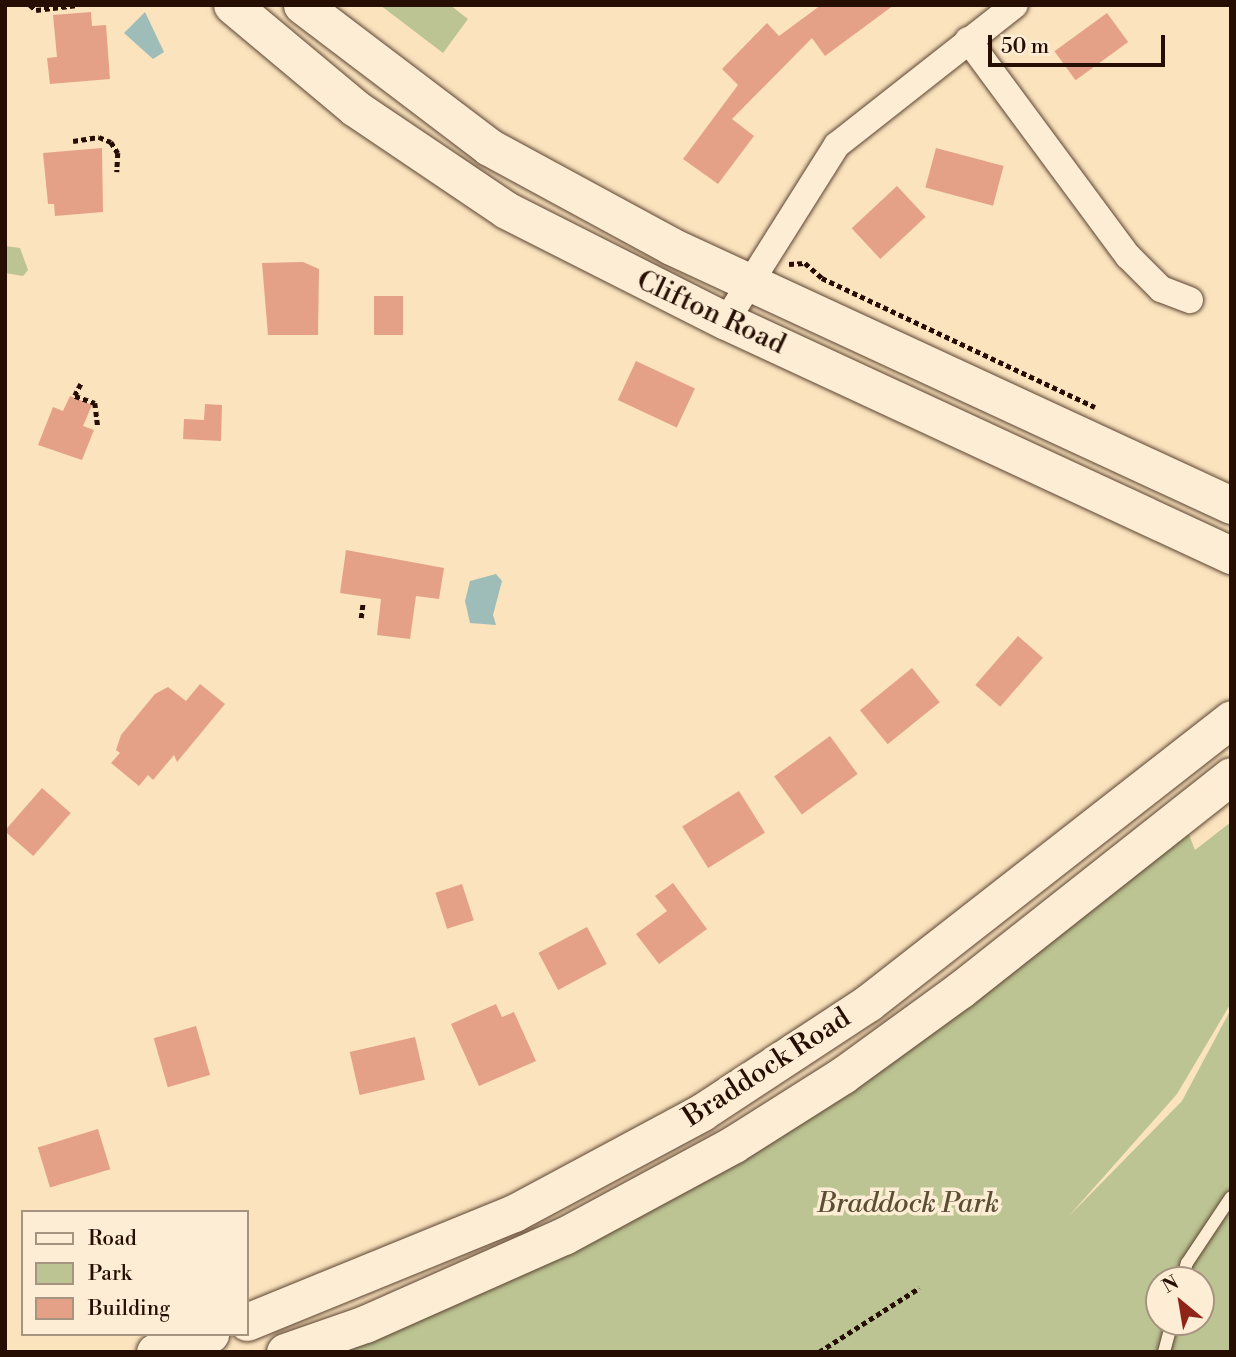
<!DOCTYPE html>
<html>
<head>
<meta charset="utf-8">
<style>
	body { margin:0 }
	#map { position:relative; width:1236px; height:1357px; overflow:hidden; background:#fae3bd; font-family:"Libre Bodoni",serif }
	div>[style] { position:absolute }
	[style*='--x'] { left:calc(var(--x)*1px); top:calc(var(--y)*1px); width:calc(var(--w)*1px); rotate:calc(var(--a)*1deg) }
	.green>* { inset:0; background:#bcc493 }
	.water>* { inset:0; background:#9fbdb8 }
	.building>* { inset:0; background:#e5a188; transform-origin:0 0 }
	.path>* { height:4.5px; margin-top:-2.25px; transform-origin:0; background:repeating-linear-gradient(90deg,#270e03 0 5px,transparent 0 8.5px) }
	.roads { filter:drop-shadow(0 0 2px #5c4332) drop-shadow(0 0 2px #5c4332) }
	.lane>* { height:12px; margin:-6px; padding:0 6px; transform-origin:6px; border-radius:6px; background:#fcedd4 }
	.street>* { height:26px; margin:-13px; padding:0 13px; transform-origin:13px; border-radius:13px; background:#fcedd4 }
	.secondary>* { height:37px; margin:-18.5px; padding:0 18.5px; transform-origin:18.5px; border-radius:18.5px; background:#fcedd4 }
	span { translate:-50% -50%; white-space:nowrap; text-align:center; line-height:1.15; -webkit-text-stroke:7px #fcedd4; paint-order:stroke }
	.street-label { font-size:28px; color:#270e03 }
	.park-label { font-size:28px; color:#5b4e35; font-style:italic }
	.frame { position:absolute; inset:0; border:7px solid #270e03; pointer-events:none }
	.legend { position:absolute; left:21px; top:1210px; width:228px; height:126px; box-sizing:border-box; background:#fcedd4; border:2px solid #a79480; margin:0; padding:9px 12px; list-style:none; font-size:21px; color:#270e03 }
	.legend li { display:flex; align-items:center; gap:14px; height:35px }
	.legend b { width:35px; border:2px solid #a79480 }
	.north { position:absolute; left:1145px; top:1266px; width:70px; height:70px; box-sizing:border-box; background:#fcedd4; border:2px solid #a79480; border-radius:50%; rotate:330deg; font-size:19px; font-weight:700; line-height:28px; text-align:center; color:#270e03 }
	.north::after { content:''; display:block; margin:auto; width:24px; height:32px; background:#8f2418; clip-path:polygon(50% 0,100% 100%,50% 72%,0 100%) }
	.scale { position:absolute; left:988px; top:35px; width:177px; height:32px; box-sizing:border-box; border:4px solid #270e03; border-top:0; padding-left:9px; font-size:21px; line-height:24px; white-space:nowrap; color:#270e03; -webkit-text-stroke:5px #fcedd4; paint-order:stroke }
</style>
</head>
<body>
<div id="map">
	<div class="green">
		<div style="clip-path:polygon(380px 5px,450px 5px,468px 19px,443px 53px)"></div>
		<div style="clip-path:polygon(5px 246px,20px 248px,28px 270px,23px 276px,5px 273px)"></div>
		<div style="clip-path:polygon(evenodd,1181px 815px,1195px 850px,1231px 822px,1231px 1003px,1177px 1094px,1068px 1217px,1182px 1101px,1231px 1009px,1231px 1352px,277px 1352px,734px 1144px,1181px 815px,1159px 1280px,1201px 1280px,1201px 1322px,1159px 1322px,1159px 1280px)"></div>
	</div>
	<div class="water">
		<div style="clip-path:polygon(145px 12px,164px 52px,153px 59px,124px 33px)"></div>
		<div style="clip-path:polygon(496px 574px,502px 581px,493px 615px,496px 625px,470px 623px,465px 601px,470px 581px)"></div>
	</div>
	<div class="building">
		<div style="clip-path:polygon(821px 5px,894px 5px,825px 56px,812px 38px,732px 119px,754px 136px,718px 184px,683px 159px,738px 85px,722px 69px,767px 23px,779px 36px)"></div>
		<div style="clip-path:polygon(91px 12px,92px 26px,106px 25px,110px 79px,50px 84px,47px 58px,57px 57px,53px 15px)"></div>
		<div style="left:1107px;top:13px;width:36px;height:65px;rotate:54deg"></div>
		<div style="clip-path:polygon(102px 148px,103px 212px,55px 216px,54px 204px,48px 204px,43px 153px)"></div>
		<div style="left:936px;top:148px;width:70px;height:41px;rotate:15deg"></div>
		<div style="left:897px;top:186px;width:42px;height:62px;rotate:47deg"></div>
		<div style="clip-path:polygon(303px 262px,319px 269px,318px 335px,268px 335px,262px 263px)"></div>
		<div style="left:374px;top:296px;width:29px;height:39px"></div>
		<div style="left:636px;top:361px;width:65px;height:43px;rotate:25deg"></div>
		<div style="clip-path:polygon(70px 396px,92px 405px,83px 426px,94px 430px,82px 460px,38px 445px,53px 407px,63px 411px)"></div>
		<div style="clip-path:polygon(205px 404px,222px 405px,221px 441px,183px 439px,184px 419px,204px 420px)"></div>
		<div style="clip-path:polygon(346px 550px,444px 568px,439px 599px,416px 596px,410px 639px,377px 635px,381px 599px,340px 593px)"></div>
		<div style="left:1018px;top:636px;width:33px;height:65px;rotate:41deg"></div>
		<div style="left:912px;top:668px;width:44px;height:67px;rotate:51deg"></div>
		<div style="clip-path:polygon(200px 684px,225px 704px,177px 762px,174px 755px,153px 780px,148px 775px,139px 786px,111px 763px,120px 753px,116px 750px,121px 735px,155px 694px,168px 687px,186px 701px)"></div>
		<div style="left:830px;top:736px;width:47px;height:69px;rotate:54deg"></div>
		<div style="left:42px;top:788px;width:38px;height:57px;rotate:41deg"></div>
		<div style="left:739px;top:791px;width:49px;height:67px;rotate:58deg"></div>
		<div style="clip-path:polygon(673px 883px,707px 929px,659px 964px,636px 934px,667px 911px,655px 896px)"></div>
		<div style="left:462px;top:884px;width:38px;height:28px;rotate:72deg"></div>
		<div style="left:587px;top:927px;width:42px;height:55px;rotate:62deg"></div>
		<div style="clip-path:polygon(496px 1004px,502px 1017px,514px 1012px,536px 1061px,479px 1086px,451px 1024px)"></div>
		<div style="left:196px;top:1026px;width:51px;height:44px;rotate:74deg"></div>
		<div style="left:415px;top:1037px;width:44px;height:67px;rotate:77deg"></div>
		<div style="left:98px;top:1129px;width:42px;height:63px;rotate:73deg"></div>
	</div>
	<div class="path">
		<div style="--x:30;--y:5;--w:8;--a:40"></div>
		<div style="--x:36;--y:10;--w:42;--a:-6.8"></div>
		<div style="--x:73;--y:141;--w:26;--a:-9"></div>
		<div style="--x:99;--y:137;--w:13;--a:23"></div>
		<div style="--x:111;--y:142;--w:13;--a:58"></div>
		<div style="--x:118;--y:153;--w:19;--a:93"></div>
		<div style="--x:789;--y:264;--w:16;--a:-4"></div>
		<div style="--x:805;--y:263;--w:23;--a:41"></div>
		<div style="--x:822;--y:278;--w:302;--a:25.3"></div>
		<div style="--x:81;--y:384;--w:13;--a:117"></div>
		<div style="--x:75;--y:396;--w:21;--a:19"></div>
		<div style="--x:95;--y:403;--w:23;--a:83"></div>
		<div style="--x:361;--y:618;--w:16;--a:-83"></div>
		<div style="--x:819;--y:1352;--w:119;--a:-32.6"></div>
	</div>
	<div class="roads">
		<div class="lane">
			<div style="--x:1182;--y:1280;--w:18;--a:-74"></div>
			<div style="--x:1187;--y:1263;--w:79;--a:-56.3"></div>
			<div style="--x:1164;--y:1352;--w:31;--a:-75"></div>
		</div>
		<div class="street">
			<div style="--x:968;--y:40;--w:269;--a:53.5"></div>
			<div style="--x:1128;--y:256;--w:47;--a:45"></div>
			<div style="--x:1161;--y:289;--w:31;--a:21"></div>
			<div style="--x:726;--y:321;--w:208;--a:-57.8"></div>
			<div style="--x:837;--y:145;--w:226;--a:-38.2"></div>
		</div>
		<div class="secondary">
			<div style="--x:232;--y:5;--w:160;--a:39.9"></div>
			<div style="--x:355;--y:108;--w:182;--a:34"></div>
			<div style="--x:506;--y:210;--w:246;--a:26.8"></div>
			<div style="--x:726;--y:321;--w:557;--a:24.86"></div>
			<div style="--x:302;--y:5;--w:235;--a:37.2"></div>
			<div style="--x:489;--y:147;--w:207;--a:28.5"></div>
			<div style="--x:671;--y:246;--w:617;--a:24.82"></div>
			<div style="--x:247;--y:1322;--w:288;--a:-22.2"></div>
			<div style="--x:514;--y:1213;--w:213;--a:-28.2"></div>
			<div style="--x:702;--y:1112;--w:199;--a:-33.3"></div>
			<div style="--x:868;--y:1003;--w:461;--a:-38"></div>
			<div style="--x:155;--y:1352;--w:58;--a:-18.1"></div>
			<div style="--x:285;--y:1352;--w:85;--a:-19.3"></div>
			<div style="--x:365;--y:1324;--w:218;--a:-23.9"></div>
			<div style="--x:564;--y:1236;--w:193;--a:-28.4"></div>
			<div style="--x:734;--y:1144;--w:129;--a:-32.3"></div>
			<div style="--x:843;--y:1075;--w:145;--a:-36"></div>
			<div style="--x:960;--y:990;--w:345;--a:-38.3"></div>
		</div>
	</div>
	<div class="street-label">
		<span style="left:711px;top:313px;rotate:25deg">Clifton Road</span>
		<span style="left:767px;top:1068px;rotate:-33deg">Braddock Road</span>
	</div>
	<div class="park-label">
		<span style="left:908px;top:1204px">Braddock Park</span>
	</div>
	<div class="frame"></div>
	<ul class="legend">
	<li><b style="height:9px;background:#fcedd4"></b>Road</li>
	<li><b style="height:19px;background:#bcc493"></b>Park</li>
	<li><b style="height:19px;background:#e5a188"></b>Building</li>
	</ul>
	<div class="north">N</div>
	<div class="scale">50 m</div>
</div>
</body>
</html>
